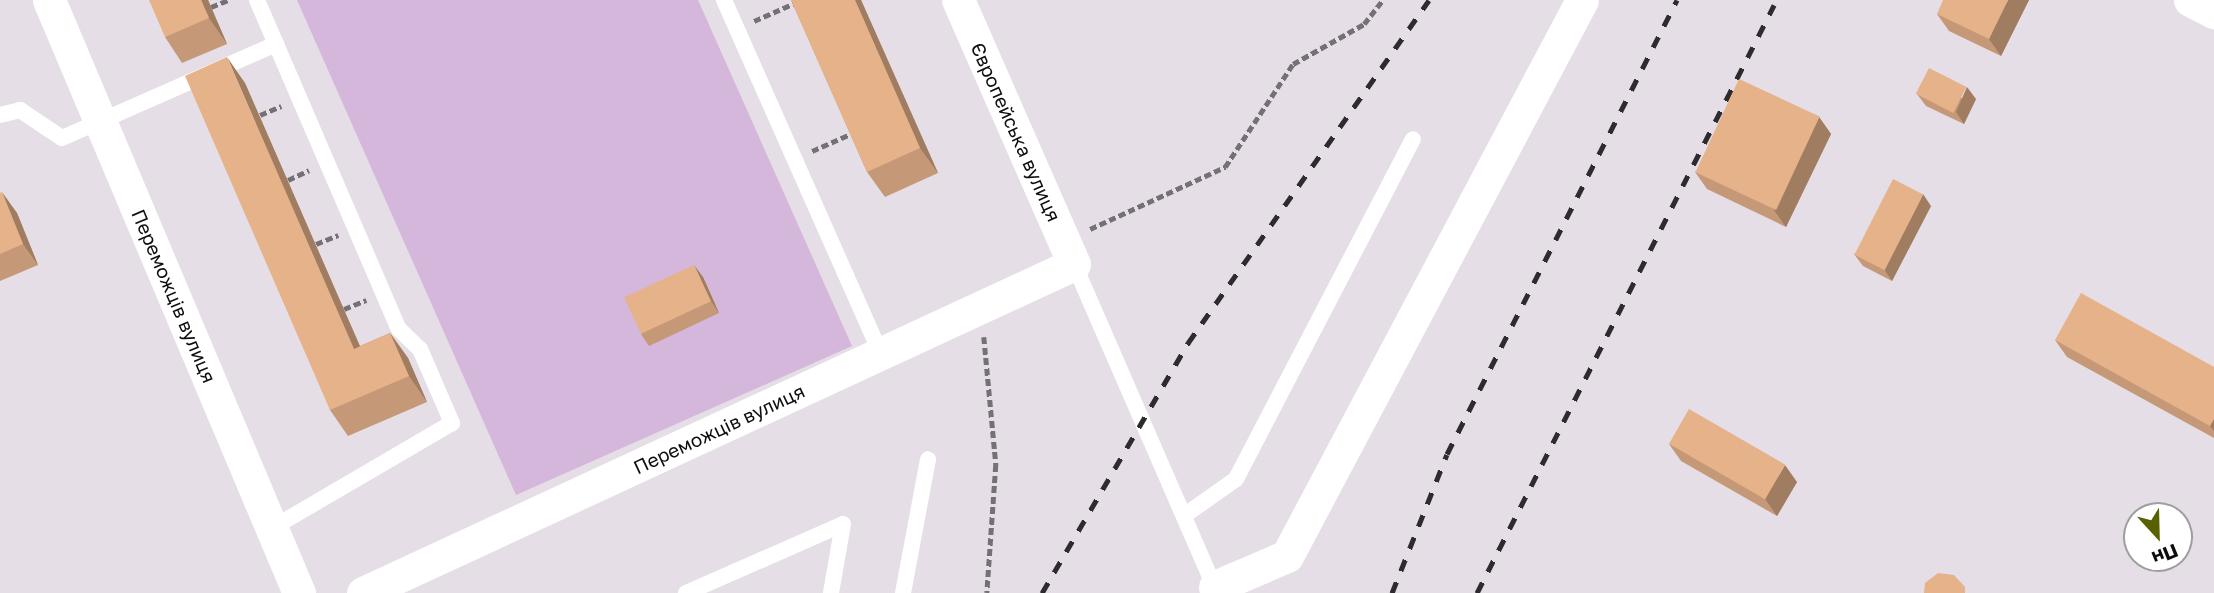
<!DOCTYPE html>
<html>
<head>
<meta charset="utf-8">
<style>
	body { margin:0 }
	#map { position:relative; width:2214px; height:593px; overflow:hidden; background:#e5dee6; font-family:"Golos Text",sans-serif }
	div>[style] { position:absolute }
	[style*='--x'] { left:calc(var(--x)*1px); top:calc(var(--y)*1px); width:calc(var(--w)*1px); rotate:calc(var(--a)*1deg) }
	.green>* { inset:0; background:#d4b7da }
	.path>* { height:4.5px; margin-top:-2.25px; transform-origin:0; background:repeating-linear-gradient(90deg,#747075 0 7px,transparent 0 10.5px) }
	.lane>* { height:16px; margin:-8px; padding:0 8px; transform-origin:8px; border-radius:8px; background:#fff }
	.street>* { height:33px; margin:-16.5px; padding:0 16.5px; transform-origin:16.5px; border-radius:16.5px; background:#fff }
	.rail>* { height:5px; margin-top:-2.5px; transform-origin:0; background:repeating-linear-gradient(90deg,#2e2b2e 0 12px,transparent 0 24px) }
	.wall>* { inset:0; background:#c59977 }
	.shaded-wall>* { inset:0; background:#a07d61 }
	.building>* { inset:0; background:#e5b28a; transform-origin:0 0 }
	span { translate:-50% -50%; white-space:nowrap; text-align:center; line-height:1.15; -webkit-text-stroke:5px #fff; paint-order:stroke }
	.street-label { font-size:19px; color:#0f0d0f }
	.north { position:absolute; left:2123px; top:502px; width:70px; height:70px; box-sizing:border-box; background:#fff; border:2px solid #9f9e9f; border-radius:50%; rotate:158deg; font-size:19px; font-weight:700; line-height:28px; text-align:center; color:#0f0d0f }
	.north::after { content:''; display:block; margin:auto; width:24px; height:32px; background:#586100; clip-path:polygon(50% 0,100% 100%,50% 72%,0 100%) }
</style>
</head>
<body>
<div id="map">
	<div class="green">
		<div style="clip-path:polygon(297px 0,698px 0,852px 346px,516px 495px)"></div>
	</div>
	<div class="path">
		<div style="--x:211;--y:7;--w:18;--a:-22"></div>
		<div style="--x:754;--y:21;--w:47;--a:-23.8"></div>
		<div style="--x:260;--y:115;--w:23;--a:-23"></div>
		<div style="--x:812;--y:151;--w:47;--a:-23.8"></div>
		<div style="--x:288;--y:180;--w:23;--a:-25"></div>
		<div style="--x:1090;--y:229;--w:149;--a:-24.7"></div>
		<div style="--x:1225;--y:167;--w:123;--a:-56.6"></div>
		<div style="--x:1293;--y:64;--w:81;--a:-29.4"></div>
		<div style="--x:1364;--y:24;--w:31;--a:-52"></div>
		<div style="--x:316;--y:244;--w:24;--a:-22"></div>
		<div style="--x:344;--y:309;--w:24;--a:-22"></div>
		<div style="--x:984;--y:337;--w:129;--a:84.6"></div>
		<div style="--x:996;--y:465;--w:128;--a:94"></div>
	</div>
	<div class="lane">
		<div style="--x:257;--y:0;--w:358;--a:66.7"></div>
		<div style="--x:399;--y:329;--w:29;--a:44"></div>
		<div style="--x:420;--y:349;--w:81;--a:66.6"></div>
		<div style="--x:452;--y:423;--w:208;--a:149.7"></div>
		<div style="--x:724;--y:0;--w:387;--a:66.1"></div>
		<div style="--x:0;--y:115;--w:21;--a:-14"></div>
		<div style="--x:20;--y:110;--w:50;--a:33.7"></div>
		<div style="--x:62;--y:138;--w:234;--a:-23.7"></div>
		<div style="--x:1074;--y:264;--w:357;--a:66.5"></div>
		<div style="--x:1185;--y:515;--w:62;--a:-35.2"></div>
		<div style="--x:1236;--y:479;--w:383;--a:-62.5"></div>
		<div style="--x:686;--y:593;--w:171;--a:-23.7"></div>
		<div style="--x:843;--y:524;--w:70;--a:99.9"></div>
		<div style="--x:903;--y:593;--w:136;--a:-79.4"></div>
	</div>
	<div class="street">
		<div style="--x:49;--y:0;--w:644;--a:67.14"></div>
		<div style="--x:2190;--y:0;--w:27;--a:27"></div>
		<div style="--x:1215;--y:587;--w:78;--a:-23.3"></div>
		<div style="--x:1287;--y:556;--w:629;--a:-62.05"></div>
		<div style="--x:363;--y:593;--w:783;--a:-24.83"></div>
		<div style="--x:1074;--y:264;--w:288;--a:-113.7"></div>
	</div>
	<div class="rail">
		<div style="--x:1042;--y:593;--w:290;--a:-59.7"></div>
		<div style="--x:1188;--y:343;--w:419;--a:-54.9"></div>
		<div style="--x:1392;--y:593;--w:149;--a:-68.4"></div>
		<div style="--x:1447;--y:454;--w:509;--a:-63.13"></div>
		<div style="--x:1477;--y:593;--w:659;--a:-63.2"></div>
	</div>
	<div class="wall">
		<div style="clip-path:polygon(208px 0,227px 44px,182px 63px,165px 37px)"></div>
		<div style="clip-path:polygon(791px 0,861px 0,938px 173px,885px 197px,867px 172px)"></div>
		<div style="clip-path:polygon(2029px 0,2001px 56px,1949px 31px,1937px 14px)"></div>
		<div style="clip-path:polygon(245px 83px,360px 346px,390px 333px,408px 358px,427px 402px,348px 436px,330px 410px)"></div>
		<div style="clip-path:polygon(1917px 94px,1976px 99px,1964px 124px,1926px 106px)"></div>
		<div style="clip-path:polygon(1819px 117px,1831px 134px,1786px 227px,1707px 189px,1695px 172px)"></div>
		<div style="clip-path:polygon(0 193px,17px 213px,38px 265px,0 281px)"></div>
		<div style="clip-path:polygon(1931px 206px,1892px 281px,1863px 266px,1854px 254px)"></div>
		<div style="clip-path:polygon(703px 277px,719px 313px,649px 346px,641px 334px)"></div>
		<div style="clip-path:polygon(2055px 340px,2214px 367px,2214px 438px,2067px 357px)"></div>
		<div style="clip-path:polygon(1669px 444px,1797px 482px,1777px 516px,1681px 461px)"></div>
	</div>
	<div class="shaded-wall">
		<div style="clip-path:polygon(201px 0,208px 0,227px 44px,209px 18px)"></div>
		<div style="clip-path:polygon(855px 0,861px 0,938px 173px,920px 148px)"></div>
		<div style="clip-path:polygon(2008px 0,2029px 0,2001px 56px,1989px 39px)"></div>
		<div style="clip-path:polygon(227px 57px,245px 83px,372px 374px,354px 349px)"></div>
		<div style="clip-path:polygon(1967px 87px,1976px 99px,1964px 124px,1956px 112px)"></div>
		<div style="clip-path:polygon(1819px 117px,1831px 134px,1786px 227px,1774px 210px)"></div>
		<div style="clip-path:polygon(2px 192px,17px 213px,38px 265px,23px 244px)"></div>
		<div style="clip-path:polygon(1923px 194px,1931px 206px,1892px 281px,1884px 269px)"></div>
		<div style="clip-path:polygon(694px 265px,703px 277px,719px 313px,711px 301px)"></div>
		<div style="clip-path:polygon(390px 333px,408px 358px,427px 402px,409px 376px)"></div>
		<div style="clip-path:polygon(2214px 419px,2214px 431px,2210px 426px)"></div>
		<div style="clip-path:polygon(1785px 465px,1797px 482px,1777px 516px,1765px 499px)"></div>
	</div>
	<div class="building">
		<div style="clip-path:polygon(149px 0,201px 0,209px 18px,165px 37px)"></div>
		<div style="clip-path:polygon(791px 0,855px 0,920px 148px,867px 172px)"></div>
		<div style="clip-path:polygon(1943px 0,2008px 0,1989px 39px,1937px 14px)"></div>
		<div style="clip-path:polygon(227px 57px,354px 349px,390px 333px,409px 376px,330px 410px,185px 76px)"></div>
		<div style="left:1929px;top:68px;width:42px;height:29px;rotate:27deg"></div>
		<div style="left:1739px;top:79px;width:89px;height:103px;rotate:25deg"></div>
		<div style="left:1893px;top:179px;width:34px;height:85px;rotate:27deg"></div>
		<div style="clip-path:polygon(2px 192px,23px 244px,0 254px,0 193px)"></div>
		<div style="left:694px;top:265px;width:40px;height:77px;rotate:65deg"></div>
		<div style="clip-path:polygon(2081px 293px,2214px 367px,2214px 419px,2210px 426px,2055px 340px)"></div>
		<div style="left:1689px;top:409px;width:111px;height:40px;rotate:30deg"></div>
		<div style="clip-path:polygon(1938px 573px,1954px 575px,1965px 587px,1965px 593px,1924px 593px,1925px 583px)"></div>
	</div>
	<div class="street-label">
		<span style="left:1016px;top:132px;rotate:66deg">Європейська вулиця</span>
		<span style="left:174px;top:296px;rotate:67deg">Переможців вулиця</span>
		<span style="left:719px;top:429px;rotate:-25deg">Переможців вулиця</span>
	</div>
	<div class="north">Пн</div>
</div>
</body>
</html>
